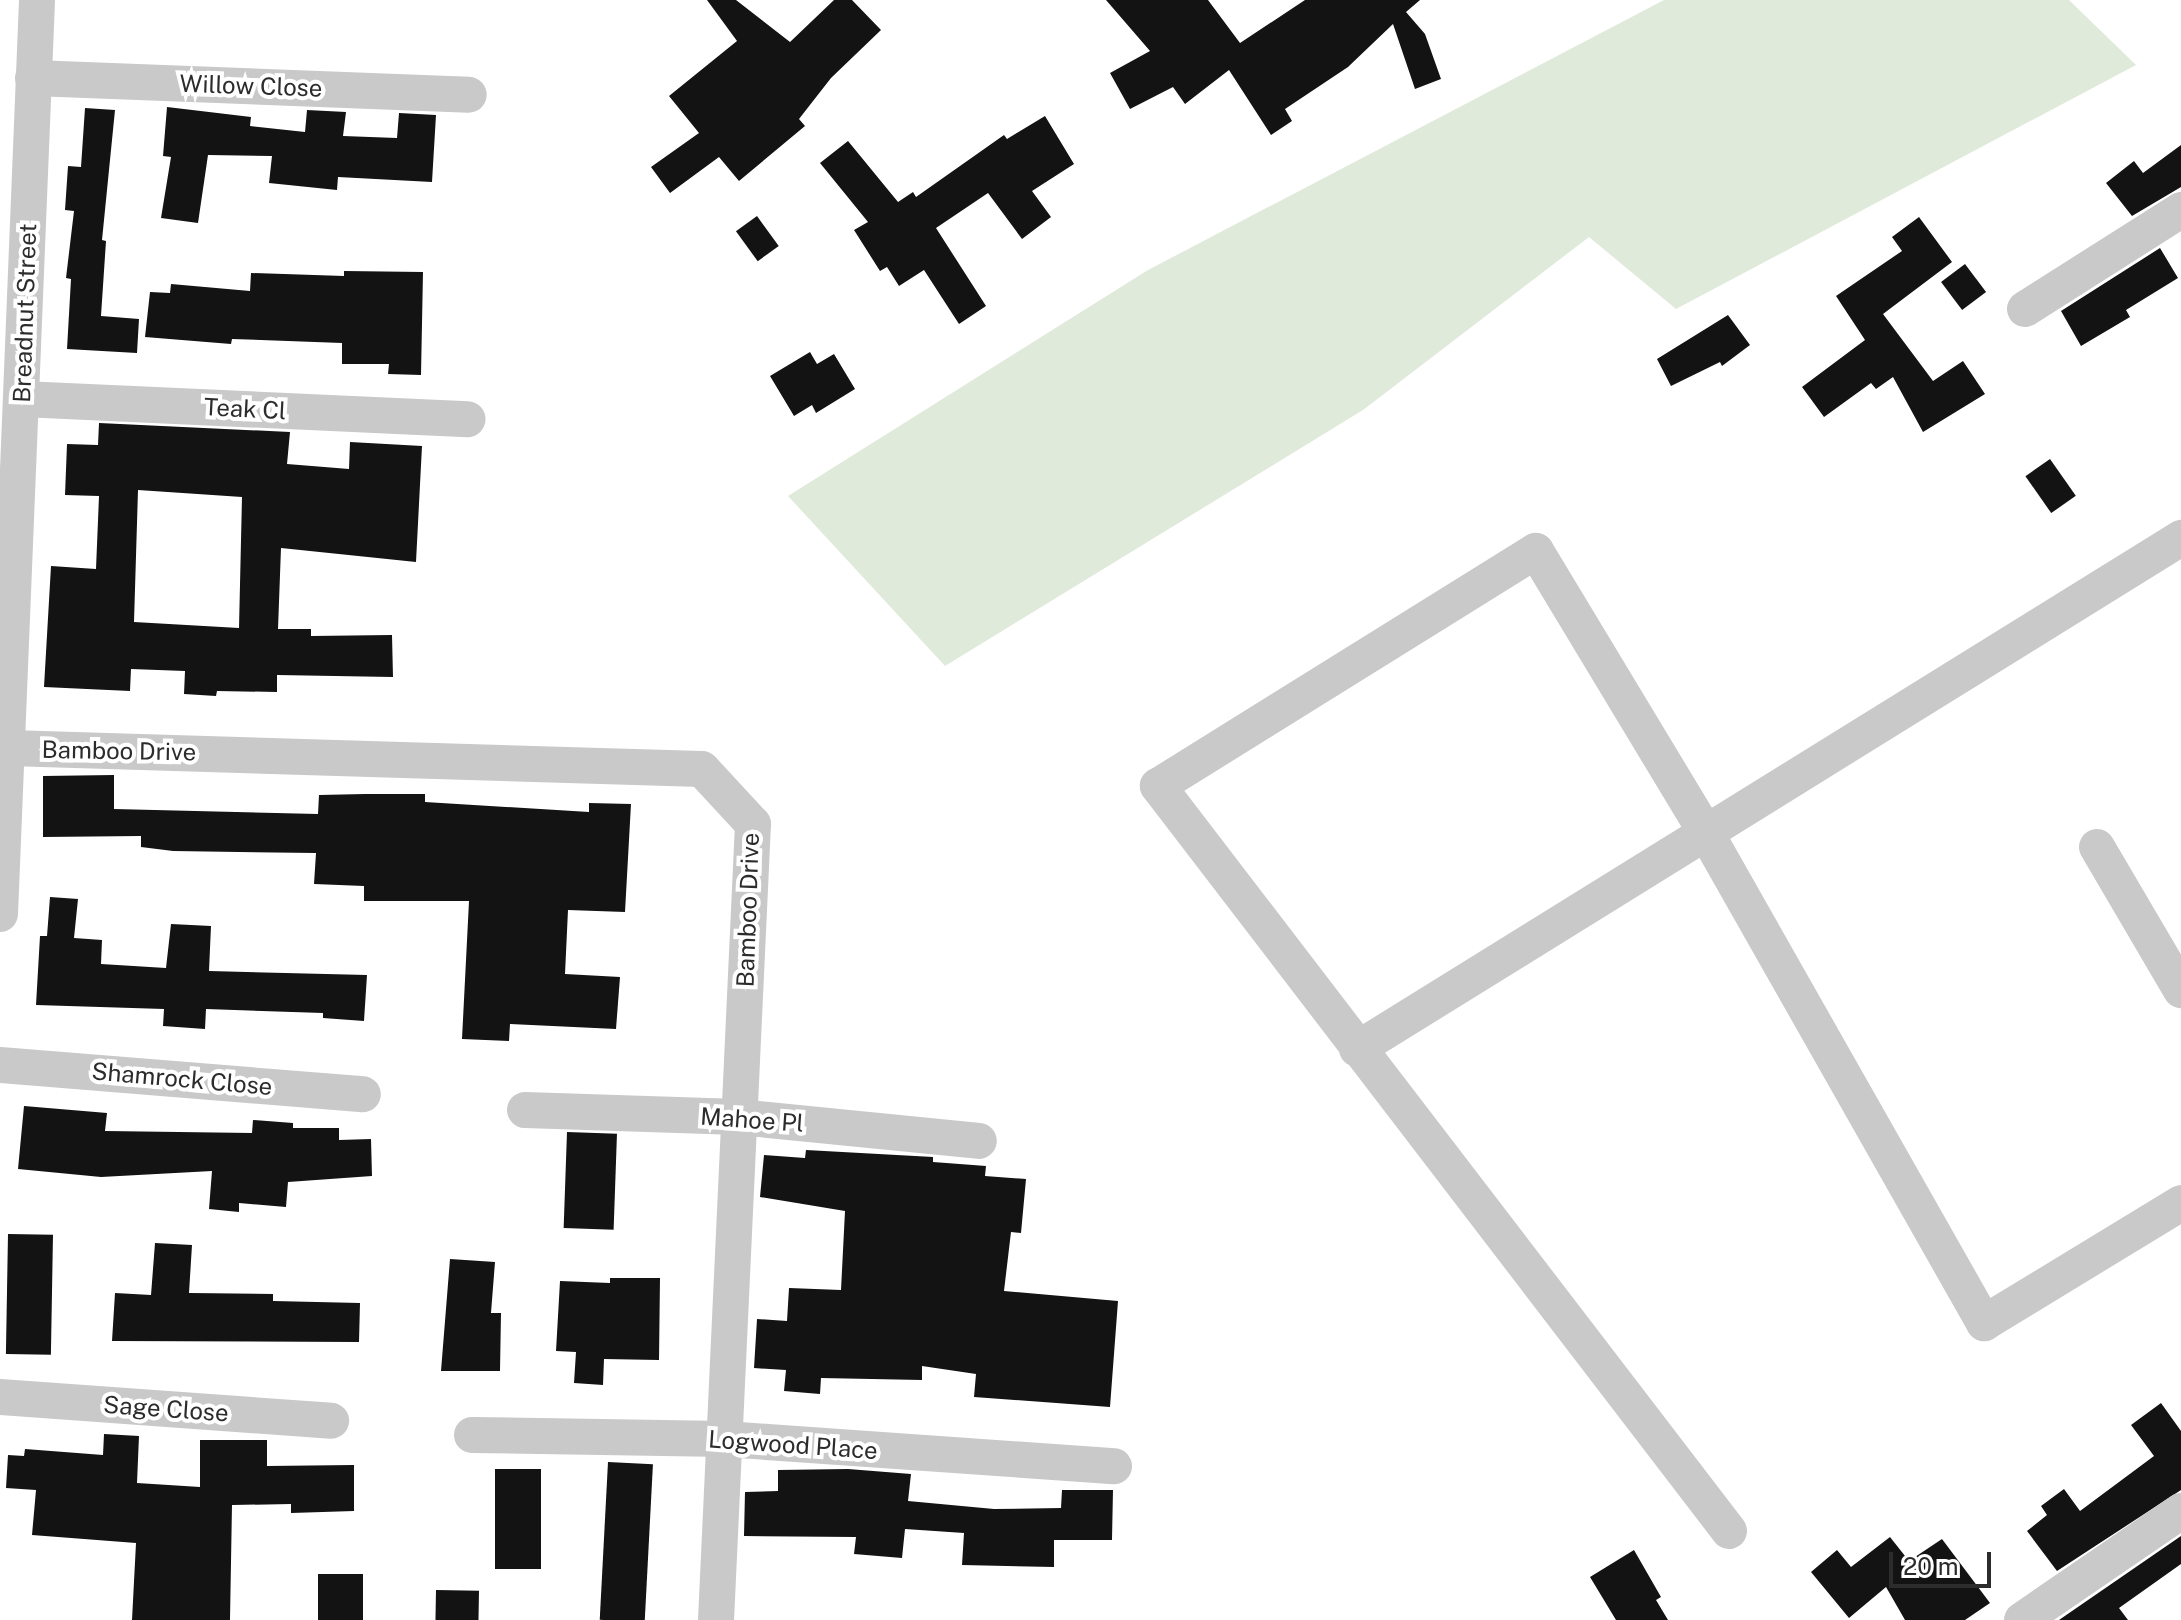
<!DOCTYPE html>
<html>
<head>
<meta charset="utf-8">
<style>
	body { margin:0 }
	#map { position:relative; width:2181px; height:1620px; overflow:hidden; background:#fff; font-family:"Public Sans",sans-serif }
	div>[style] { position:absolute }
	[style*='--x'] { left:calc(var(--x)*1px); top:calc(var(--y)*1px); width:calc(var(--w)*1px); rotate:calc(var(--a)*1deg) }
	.green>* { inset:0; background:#e0eada }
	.building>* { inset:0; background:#131313; transform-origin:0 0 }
	.minor>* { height:36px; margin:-18px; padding:0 18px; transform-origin:18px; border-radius:18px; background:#c9c9c9 }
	span { translate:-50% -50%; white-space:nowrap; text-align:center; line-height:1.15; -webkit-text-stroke:8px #fff; paint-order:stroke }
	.street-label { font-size:24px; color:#2c2c2c }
	.scale { position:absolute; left:1889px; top:1552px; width:102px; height:36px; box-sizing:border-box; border:4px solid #2c2c2c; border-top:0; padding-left:10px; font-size:24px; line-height:28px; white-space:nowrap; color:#2c2c2c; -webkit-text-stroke:6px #fff; paint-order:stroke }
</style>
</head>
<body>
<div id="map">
	<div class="green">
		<div style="clip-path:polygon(1664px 0,2069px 0,2136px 65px,1676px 309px,1589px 237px,1363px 410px,945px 666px,788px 496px,1148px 270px)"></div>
	</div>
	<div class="building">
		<div style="clip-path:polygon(707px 0,736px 0,790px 42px,834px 0,852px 0,881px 30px,831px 78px,799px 119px,805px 126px,739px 181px,719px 157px,670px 193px,651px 167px,699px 133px,669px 96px,737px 41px)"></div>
		<div style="clip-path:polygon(1106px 0,1208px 0,1240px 43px,1305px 0,1420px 0,1406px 12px,1425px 34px,1441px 79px,1415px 89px,1393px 24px,1348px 67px,1285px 109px,1292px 121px,1271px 135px,1229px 70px,1185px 104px,1173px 87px,1130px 109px,1110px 73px,1150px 51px)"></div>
		<div style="clip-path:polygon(167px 107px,251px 117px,250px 126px,305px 132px,307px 110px,346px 112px,343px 136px,397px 138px,399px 113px,436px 115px,432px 182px,338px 177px,337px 190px,269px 183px,272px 156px,208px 155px,198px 223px,161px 218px,171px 157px,163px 156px)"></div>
		<div style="clip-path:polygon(85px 108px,115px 110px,102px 240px,106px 241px,101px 316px,139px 319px,137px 353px,67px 349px,71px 279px,66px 278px,74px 211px,65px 210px,68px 166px,81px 167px)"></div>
		<div style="clip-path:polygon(1045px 116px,1074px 164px,1032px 191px,1051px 217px,1022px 239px,988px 193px,936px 228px,986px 306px,959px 324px,924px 270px,899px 286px,887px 267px,880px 271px,854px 230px,868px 222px,820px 163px,848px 141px,898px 202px,913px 192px,916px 197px,1004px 135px,1007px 139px)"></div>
		<div style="clip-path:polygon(2181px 145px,2181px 187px,2132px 216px,2106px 183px,2134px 161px,2143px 173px)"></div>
		<div style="left:757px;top:216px;width:37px;height:26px;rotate:54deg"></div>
		<div style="clip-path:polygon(1919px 217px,1952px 262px,1883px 314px,1933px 381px,1963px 361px,1985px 394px,1923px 432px,1893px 377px,1876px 389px,1871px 383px,1824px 417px,1802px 387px,1865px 340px,1836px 296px,1902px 251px,1892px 237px)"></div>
		<div style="clip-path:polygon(2160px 248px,2178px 278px,2126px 310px,2130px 317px,2081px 346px,2061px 311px)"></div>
		<div style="left:1965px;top:264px;width:35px;height:30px;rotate:53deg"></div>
		<div style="clip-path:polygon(344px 271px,423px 272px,421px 375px,388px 374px,389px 364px,342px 364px,342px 343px,232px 339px,231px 344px,145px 337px,150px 292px,170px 293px,171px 284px,250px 291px,251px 273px,344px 276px)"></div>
		<div style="clip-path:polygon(1728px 315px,1750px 345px,1722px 366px,1720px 362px,1671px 386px,1657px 359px)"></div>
		<div style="clip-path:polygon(810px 352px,817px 364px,834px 354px,855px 389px,816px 413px,812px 405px,794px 416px,770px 376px)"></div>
		<div style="clip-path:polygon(evenodd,99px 423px,290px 432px,287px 464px,349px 469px,350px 442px,422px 446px,416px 562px,281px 548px,278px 629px,311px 629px,311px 636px,392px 635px,393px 677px,277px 675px,277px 692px,217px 691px,216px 696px,184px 694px,185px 671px,131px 669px,130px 691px,44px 687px,51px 566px,96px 569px,99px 496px,65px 495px,67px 444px,98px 445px,99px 423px,138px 490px,242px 497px,239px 628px,134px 622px,138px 490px)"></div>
		<div style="left:2050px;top:459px;width:45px;height:30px;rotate:55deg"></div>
		<div style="clip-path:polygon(114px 775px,114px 809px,318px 814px,319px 795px,365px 794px,425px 794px,425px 802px,589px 812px,589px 803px,631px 804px,625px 912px,568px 910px,565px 974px,620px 977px,616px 1029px,510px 1024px,509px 1041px,462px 1039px,469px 901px,364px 901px,364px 886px,314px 884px,316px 853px,173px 851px,141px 847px,141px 836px,43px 837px,43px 776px)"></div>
		<div style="clip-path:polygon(50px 897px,78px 899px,74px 938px,102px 940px,101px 964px,166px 968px,171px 924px,211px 926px,209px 971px,367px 975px,364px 1021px,323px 1018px,323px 1013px,206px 1009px,205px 1029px,163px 1026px,164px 1009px,36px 1005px,40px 936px,47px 936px)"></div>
		<div style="clip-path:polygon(24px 1106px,107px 1113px,105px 1131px,252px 1133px,253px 1120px,293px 1123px,293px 1128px,339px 1128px,339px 1140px,371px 1139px,372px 1176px,288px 1182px,286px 1207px,239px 1203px,239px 1212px,209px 1209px,212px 1171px,101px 1177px,18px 1169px)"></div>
		<div style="left:567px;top:1132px;width:50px;height:96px;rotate:2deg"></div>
		<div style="clip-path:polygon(806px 1150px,933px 1157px,933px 1162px,986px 1166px,985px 1176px,1026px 1179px,1021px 1233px,1011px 1232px,1004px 1291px,1118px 1301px,1110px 1407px,974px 1397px,976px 1374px,922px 1366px,922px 1380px,821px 1378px,820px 1394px,784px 1391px,786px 1370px,754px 1368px,757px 1319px,787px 1321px,789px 1288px,841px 1290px,845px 1211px,760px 1197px,764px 1155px,805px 1158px)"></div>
		<div style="left:8px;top:1234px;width:45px;height:120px;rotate:1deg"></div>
		<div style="clip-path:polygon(155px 1243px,192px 1245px,189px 1293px,273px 1294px,273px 1301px,360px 1303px,359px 1342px,112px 1341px,115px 1293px,151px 1295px)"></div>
		<div style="clip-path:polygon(450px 1259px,495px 1262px,491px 1313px,501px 1313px,500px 1371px,441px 1371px)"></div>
		<div style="clip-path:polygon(610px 1278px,660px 1278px,659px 1360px,604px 1359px,603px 1385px,574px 1383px,576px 1352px,556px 1351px,560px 1281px,610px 1283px)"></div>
		<div style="clip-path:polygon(2161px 1403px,2181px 1431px,2181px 1490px,2057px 1571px,2027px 1531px,2047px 1515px,2041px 1506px,2064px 1489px,2080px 1511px,2154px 1456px,2131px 1425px)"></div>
		<div style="clip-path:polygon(104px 1434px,139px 1436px,137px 1483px,200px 1487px,200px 1440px,267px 1440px,267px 1466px,354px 1465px,354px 1511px,291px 1513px,291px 1504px,232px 1505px,230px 1620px,132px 1620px,136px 1543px,32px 1535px,36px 1490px,6px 1488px,8px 1455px,24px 1456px,25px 1449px,103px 1455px)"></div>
		<div style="left:608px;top:1462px;width:45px;height:158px;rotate:3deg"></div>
		<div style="left:495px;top:1469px;width:46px;height:100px"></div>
		<div style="clip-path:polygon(848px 1469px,911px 1474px,908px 1501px,994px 1509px,1061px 1508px,1062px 1490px,1113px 1490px,1112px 1540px,1054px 1540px,1054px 1567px,962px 1565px,964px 1533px,905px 1529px,902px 1558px,854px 1554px,856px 1537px,744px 1536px,745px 1492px,778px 1491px,778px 1470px)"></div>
		<div style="clip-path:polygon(2181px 1536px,2181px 1564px,2119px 1608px,2128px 1620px,2059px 1620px)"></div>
		<div style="clip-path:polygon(1890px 1537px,1909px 1561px,1942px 1539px,1990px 1603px,1965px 1620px,1905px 1620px,1886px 1587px,1849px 1618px,1811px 1572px,1837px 1550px,1851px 1567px)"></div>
		<div style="clip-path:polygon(1634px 1550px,1661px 1597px,1656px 1600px,1668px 1620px,1616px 1620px,1590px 1577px)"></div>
		<div style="left:318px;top:1574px;width:45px;height:46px"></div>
		<div style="left:436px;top:1590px;width:43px;height:30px;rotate:1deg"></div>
	</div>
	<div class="minor">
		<div style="--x:33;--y:78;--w:436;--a:2.2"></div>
		<div style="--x:2025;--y:309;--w:185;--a:-32.4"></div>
		<div style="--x:22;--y:399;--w:446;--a:2.6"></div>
		<div style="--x:9;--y:748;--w:693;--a:1.74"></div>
		<div style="--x:702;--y:769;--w:75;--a:47.2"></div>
		<div style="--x:753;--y:824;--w:797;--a:92.66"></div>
		<div style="--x:2097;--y:847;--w:166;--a:59.6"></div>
		<div style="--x:0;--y:914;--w:915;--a:-87.68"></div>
		<div style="--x:1357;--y:1049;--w:970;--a:-31.8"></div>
		<div style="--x:0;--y:1065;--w:364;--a:4.6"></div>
		<div style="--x:525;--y:1110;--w:214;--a:1.9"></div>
		<div style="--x:739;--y:1117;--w:241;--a:5.7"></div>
		<div style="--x:0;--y:1397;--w:332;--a:4.1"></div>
		<div style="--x:472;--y:1435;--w:253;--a:0.9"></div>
		<div style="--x:725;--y:1439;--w:390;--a:4"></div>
		<div style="--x:1729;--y:1531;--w:939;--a:-127.47"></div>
		<div style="--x:1158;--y:786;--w:445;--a:-31.9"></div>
		<div style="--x:1536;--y:551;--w:327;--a:58.9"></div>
		<div style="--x:1705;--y:831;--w:566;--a:60.44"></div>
		<div style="--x:1984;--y:1323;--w:231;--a:-31.3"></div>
		<div style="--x:2022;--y:1620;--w:193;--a:-34.4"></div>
	</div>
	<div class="street-label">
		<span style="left:251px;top:86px;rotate:2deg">Willow Close</span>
		<span style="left:25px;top:313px;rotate:-88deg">Breadnut Street</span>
		<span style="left:245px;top:409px;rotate:3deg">Teak Cl</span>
		<span style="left:119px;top:751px;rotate:1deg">Bamboo Drive</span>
		<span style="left:748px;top:910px;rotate:-88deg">Bamboo Drive</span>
		<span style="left:182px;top:1079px;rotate:5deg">Shamrock Close</span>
		<span style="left:752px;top:1120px;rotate:4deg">Mahoe Pl</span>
		<span style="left:166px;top:1409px;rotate:4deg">Sage Close</span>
		<span style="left:793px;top:1445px;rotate:4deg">Logwood Place</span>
	</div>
	<div class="scale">20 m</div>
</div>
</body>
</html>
